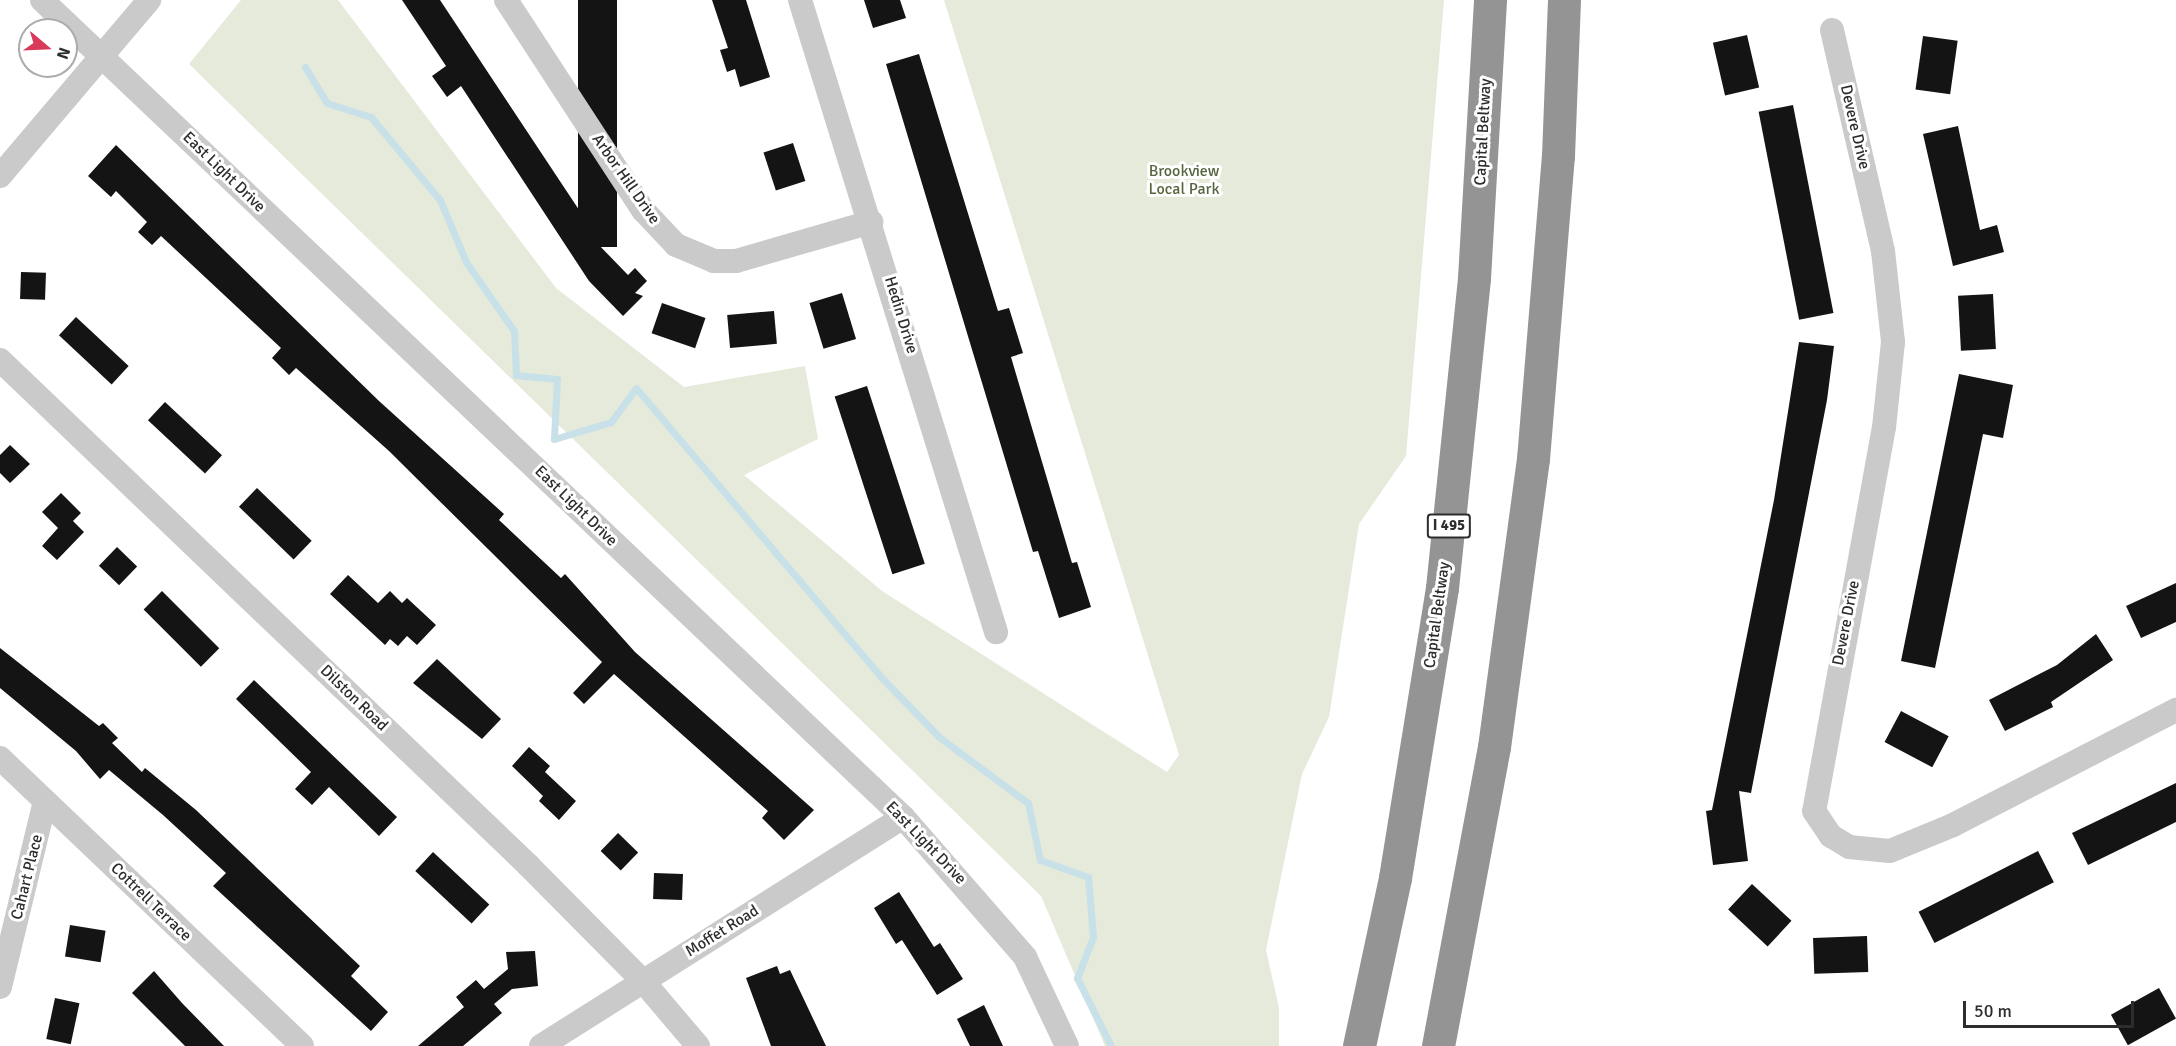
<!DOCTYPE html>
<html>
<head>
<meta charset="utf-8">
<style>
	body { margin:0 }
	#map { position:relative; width:2176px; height:1046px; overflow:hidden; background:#fff; font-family:Signika,sans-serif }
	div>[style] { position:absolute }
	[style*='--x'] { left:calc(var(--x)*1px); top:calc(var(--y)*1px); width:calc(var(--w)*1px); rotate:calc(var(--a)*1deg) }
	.green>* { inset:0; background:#e5eadb }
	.stream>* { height:7px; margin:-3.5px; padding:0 3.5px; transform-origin:3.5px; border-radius:3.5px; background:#c8e0e8 }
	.building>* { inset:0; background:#141414; transform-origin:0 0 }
	.minor>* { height:24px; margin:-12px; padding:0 12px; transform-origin:12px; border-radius:12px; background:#cacaca }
	.highway>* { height:33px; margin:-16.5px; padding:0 16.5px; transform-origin:16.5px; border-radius:16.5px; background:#949494 }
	span { translate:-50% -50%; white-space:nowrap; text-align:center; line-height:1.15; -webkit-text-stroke:6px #fff; paint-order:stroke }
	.shield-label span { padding:2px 4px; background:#fff; border:2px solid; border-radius:4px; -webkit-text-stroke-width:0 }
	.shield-label { font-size:15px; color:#2d2d2d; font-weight:700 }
	.street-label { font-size:16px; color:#2d2d2d }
	.park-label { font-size:16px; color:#55653e }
	.north { position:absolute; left:18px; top:18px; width:60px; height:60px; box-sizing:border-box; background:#fff; border:2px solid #ababab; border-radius:50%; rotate:109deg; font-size:16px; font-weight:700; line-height:24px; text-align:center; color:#2d2d2d }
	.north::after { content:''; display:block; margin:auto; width:21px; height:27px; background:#d93a5a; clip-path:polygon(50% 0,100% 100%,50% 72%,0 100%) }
	.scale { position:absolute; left:1963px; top:1001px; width:171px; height:27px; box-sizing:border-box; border:3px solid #2d2d2d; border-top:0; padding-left:8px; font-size:18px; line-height:21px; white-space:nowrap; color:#2d2d2d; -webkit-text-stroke:4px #fff; paint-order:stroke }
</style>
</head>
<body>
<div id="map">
	<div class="green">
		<div style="clip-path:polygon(241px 0,338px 0,556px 288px,684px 387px,805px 366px,818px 439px,744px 475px,882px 591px,1167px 772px,1179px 755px,944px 0,1444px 0,1406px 456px,1359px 524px,1329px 717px,1302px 774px,1266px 950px,1279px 1008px,1279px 1046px,1105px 1046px,1041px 896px,189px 64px)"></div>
	</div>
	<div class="stream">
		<div style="--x:305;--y:67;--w:42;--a:58.6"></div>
		<div style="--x:327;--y:103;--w:46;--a:17.7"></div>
		<div style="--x:371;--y:117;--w:108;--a:50.3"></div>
		<div style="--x:440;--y:200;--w:67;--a:67.2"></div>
		<div style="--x:466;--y:262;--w:84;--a:55.2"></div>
		<div style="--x:514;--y:331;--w:44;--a:87.4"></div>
		<div style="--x:516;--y:375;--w:41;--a:5.6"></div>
		<div style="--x:557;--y:379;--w:60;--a:92.9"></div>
		<div style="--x:554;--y:439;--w:59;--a:-16.6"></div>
		<div style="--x:611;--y:422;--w:42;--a:-53.7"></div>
		<div style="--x:636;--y:388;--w:376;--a:49.7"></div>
		<div style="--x:879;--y:675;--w:86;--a:45.9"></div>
		<div style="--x:939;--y:737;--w:111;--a:36.6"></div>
		<div style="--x:1028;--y:803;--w:58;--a:78.1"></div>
		<div style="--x:1040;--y:860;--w:51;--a:19.5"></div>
		<div style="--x:1088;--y:877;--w:60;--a:85.2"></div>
		<div style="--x:1093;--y:937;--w:44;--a:111.3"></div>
		<div style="--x:1077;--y:978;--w:76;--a:63.4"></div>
	</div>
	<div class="building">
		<div style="clip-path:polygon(402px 0,440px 0,599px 240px,596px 242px,628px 275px,635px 268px,647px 281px,635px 293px,643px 296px,623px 316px,589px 281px,461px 86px,447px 97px,432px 76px,446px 66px)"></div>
		<div style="left:578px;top:0;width:39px;height:247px"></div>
		<div style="clip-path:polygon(712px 0,746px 0,770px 77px,740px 87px,735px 69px,727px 72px,720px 50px,728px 48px)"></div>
		<div style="clip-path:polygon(864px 0,900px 0,906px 18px,873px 28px)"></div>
		<div style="left:1747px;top:35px;width:54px;height:35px;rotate:77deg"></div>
		<div style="left:1923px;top:36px;width:35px;height:54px;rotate:8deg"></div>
		<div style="clip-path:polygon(919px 54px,998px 311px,1009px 308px,1023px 353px,1011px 357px,1072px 563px,1077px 562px,1091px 607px,1059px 618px,1038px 551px,1033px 552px,886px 64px)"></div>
		<div style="left:1793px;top:105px;width:212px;height:35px;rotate:79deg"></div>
		<div style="clip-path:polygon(1958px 126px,1980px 230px,1997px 225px,2004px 252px,1953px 266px,1923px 134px)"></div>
		<div style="left:793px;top:143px;width:40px;height:31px;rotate:72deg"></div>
		<div style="clip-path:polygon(116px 145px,379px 401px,504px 514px,499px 520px,561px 578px,565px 574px,635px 652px,814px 810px,784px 840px,762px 818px,768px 811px,614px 674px,584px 704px,573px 693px,602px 662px,389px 451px,296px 368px,289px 375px,272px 358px,281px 348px,161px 236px,152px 245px,138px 232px,147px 222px,116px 191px,111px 197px,88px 176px)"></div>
		<div style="left:21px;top:272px;width:25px;height:27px;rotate:2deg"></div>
		<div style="left:842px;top:293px;width:48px;height:34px;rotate:73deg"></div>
		<div style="left:1993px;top:294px;width:55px;height:35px;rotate:87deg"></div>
		<div style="left:662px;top:303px;width:46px;height:32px;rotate:19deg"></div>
		<div style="left:774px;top:311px;width:33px;height:47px;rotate:85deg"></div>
		<div style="left:76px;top:317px;width:72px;height:25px;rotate:43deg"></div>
		<div style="clip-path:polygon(1799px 342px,1834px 346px,1827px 400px,1751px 793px,1739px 791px,1748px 861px,1713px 865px,1706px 811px,1712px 810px,1774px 500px)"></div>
		<div style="clip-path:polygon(1959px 374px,2013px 385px,2003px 438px,1983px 434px,1935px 668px,1901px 661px)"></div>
		<div style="left:867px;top:386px;width:187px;height:34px;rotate:72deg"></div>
		<div style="left:165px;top:402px;width:78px;height:25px;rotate:43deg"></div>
		<div style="clip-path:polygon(10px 445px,30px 464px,10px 483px,0 473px,0 455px)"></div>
		<div style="left:257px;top:488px;width:76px;height:26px;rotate:44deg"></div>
		<div style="clip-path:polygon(61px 493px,81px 513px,73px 521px,84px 532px,57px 560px,42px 546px,58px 528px,42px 512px)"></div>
		<div style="left:117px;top:547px;width:28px;height:26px;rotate:44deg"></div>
		<div style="clip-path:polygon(348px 575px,378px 603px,390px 591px,402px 603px,407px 598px,436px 625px,417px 645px,407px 636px,398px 646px,390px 639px,385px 645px,330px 594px)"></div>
		<div style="clip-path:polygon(2176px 583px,2176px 622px,2141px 638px,2126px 606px)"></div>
		<div style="left:162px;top:591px;width:81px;height:26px;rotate:45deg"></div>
		<div style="clip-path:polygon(2096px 634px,2113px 660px,2051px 702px,2053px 707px,2005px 731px,1989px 700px,2057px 665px)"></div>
		<div style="clip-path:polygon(0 648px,99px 726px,103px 723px,118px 738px,112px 743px,142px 772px,145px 768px,196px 810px,360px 966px,351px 976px,388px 1012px,371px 1031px,213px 886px,226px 873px,163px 815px,109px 770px,100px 779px,76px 751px,0 688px)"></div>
		<div style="clip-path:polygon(437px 659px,501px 719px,482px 739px,413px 683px)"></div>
		<div style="clip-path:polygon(254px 680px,397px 817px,379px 836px,329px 787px,312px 805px,295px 789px,311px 772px,236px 699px)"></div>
		<div style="left:1901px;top:711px;width:54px;height:35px;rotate:28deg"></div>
		<div style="clip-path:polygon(529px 747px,550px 766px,545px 772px,576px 801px,559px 820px,539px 801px,543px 796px,512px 766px)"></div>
		<div style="clip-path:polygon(2176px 783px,2176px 822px,2088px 865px,2072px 833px)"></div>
		<div style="left:618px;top:833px;width:28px;height:25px;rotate:44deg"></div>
		<div style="left:2038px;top:851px;width:35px;height:134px;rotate:63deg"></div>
		<div style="left:433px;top:852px;width:77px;height:26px;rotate:43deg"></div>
		<div style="left:654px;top:873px;width:29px;height:26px;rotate:2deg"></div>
		<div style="left:1752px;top:884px;width:54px;height:35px;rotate:43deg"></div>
		<div style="clip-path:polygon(899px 892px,934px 947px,940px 943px,963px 979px,937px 995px,902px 940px,896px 944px,874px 908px)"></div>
		<div style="left:70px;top:925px;width:36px;height:32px;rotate:9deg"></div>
		<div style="left:1867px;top:936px;width:36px;height:54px;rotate:88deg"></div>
		<div style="clip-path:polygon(535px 951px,538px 986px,512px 989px,494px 1004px,502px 1013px,463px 1046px,418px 1046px,464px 1007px,456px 997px,476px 980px,484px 989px,508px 969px,506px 952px)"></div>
		<div style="clip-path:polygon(777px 966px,780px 974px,790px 970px,826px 1046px,771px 1046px,746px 978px)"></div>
		<div style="clip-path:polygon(154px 971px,182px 1003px,224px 1046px,185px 1046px,132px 993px)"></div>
		<div style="left:2159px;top:988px;width:35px;height:55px;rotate:61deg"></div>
		<div style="left:55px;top:998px;width:25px;height:42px;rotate:12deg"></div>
		<div style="clip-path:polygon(984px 1005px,1003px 1046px,970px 1046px,957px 1019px)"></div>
	</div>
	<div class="minor">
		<div style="--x:42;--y:0;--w:1187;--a:43.5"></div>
		<div style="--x:903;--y:817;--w:186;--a:48.9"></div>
		<div style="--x:1025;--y:957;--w:98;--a:64.7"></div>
		<div style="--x:506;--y:0;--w:251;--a:56.9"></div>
		<div style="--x:643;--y:210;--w:48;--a:46.7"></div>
		<div style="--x:676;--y:245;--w:41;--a:22.8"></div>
		<div style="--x:714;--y:261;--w:22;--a:0"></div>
		<div style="--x:736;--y:261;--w:141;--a:-16.1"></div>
		<div style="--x:800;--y:0;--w:662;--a:72.77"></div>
		<div style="--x:1832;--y:30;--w:227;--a:77"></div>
		<div style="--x:1883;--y:251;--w:92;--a:83.7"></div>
		<div style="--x:1893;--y:342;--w:85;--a:96"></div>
		<div style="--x:1884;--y:427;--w:390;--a:100.3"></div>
		<div style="--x:1814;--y:811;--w:30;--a:56"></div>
		<div style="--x:1831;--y:836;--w:21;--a:31"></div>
		<div style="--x:1849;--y:847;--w:41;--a:5.6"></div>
		<div style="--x:1890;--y:851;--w:68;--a:-22.4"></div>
		<div style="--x:1953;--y:825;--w:251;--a:-27.3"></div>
		<div style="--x:0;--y:176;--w:231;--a:-49.7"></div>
		<div style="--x:0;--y:360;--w:731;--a:43.72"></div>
		<div style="--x:528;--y:865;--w:162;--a:45.3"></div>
		<div style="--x:642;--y:980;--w:87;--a:49.7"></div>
		<div style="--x:0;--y:758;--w:417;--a:43.6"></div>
		<div style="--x:0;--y:987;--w:191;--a:-76.4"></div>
		<div style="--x:541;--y:1046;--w:428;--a:-32.3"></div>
	</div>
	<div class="highway">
		<div style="--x:1359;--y:1046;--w:172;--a:-77.9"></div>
		<div style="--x:1395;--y:878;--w:294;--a:-80.8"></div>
		<div style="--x:1442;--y:588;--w:312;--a:-84.1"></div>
		<div style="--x:1474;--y:278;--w:278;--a:-86.7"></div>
		<div style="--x:1438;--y:1046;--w:304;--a:-79.4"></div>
		<div style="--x:1494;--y:747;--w:291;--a:-82.3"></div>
		<div style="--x:1533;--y:459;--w:304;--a:-85.3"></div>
		<div style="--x:1558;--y:156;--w:156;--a:-87.8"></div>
	</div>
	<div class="shield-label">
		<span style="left:1449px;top:526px">I 495</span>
	</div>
	<div class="street-label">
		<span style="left:1855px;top:127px;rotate:77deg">Devere Drive</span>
		<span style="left:1483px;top:132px;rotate:-87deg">Capital Beltway</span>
		<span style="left:224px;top:172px;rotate:44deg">East Light Drive</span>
		<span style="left:626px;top:179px;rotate:55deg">Arbor Hill Drive</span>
		<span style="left:901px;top:315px;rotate:73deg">Hedin Drive</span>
		<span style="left:576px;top:506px;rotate:44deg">East Light Drive</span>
		<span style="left:1437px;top:615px;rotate:-82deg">Capital Beltway</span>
		<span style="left:1846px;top:623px;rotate:-79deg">Devere Drive</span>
		<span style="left:354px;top:698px;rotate:44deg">Dilston Road</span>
		<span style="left:926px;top:843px;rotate:46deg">East Light Drive</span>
		<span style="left:27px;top:877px;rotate:-76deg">Cahart Place</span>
		<span style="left:151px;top:902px;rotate:44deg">Cottrell Terrace</span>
		<span style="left:722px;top:931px;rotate:-32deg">Moffet Road</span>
	</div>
	<div class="park-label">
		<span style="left:1184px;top:180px">Brookview<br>Local Park</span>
	</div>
	<div class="north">N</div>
	<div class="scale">50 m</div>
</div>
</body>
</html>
